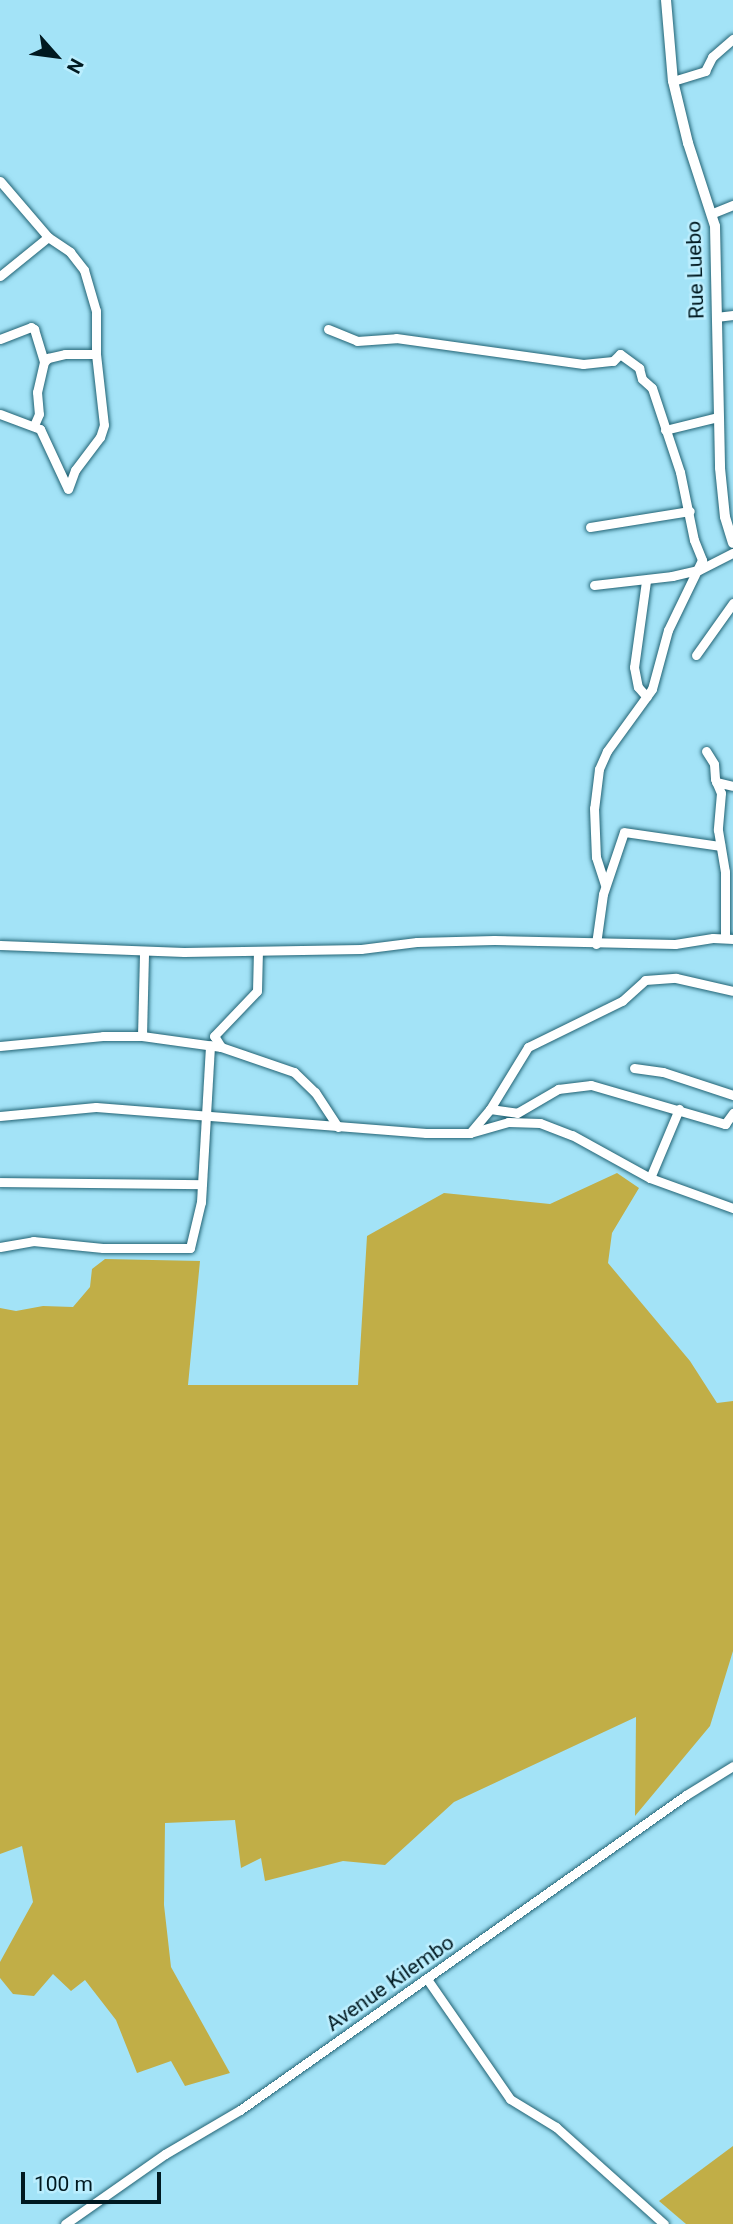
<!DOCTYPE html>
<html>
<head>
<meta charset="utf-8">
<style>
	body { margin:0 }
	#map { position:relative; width:733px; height:2224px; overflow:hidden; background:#a3e3f7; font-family:Roboto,sans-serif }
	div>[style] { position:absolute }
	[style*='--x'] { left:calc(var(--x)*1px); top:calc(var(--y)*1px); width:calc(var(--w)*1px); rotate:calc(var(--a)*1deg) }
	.green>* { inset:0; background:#c1ae47 }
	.roads { filter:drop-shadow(0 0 2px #226374) drop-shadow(0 0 2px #226374) }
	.minor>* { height:9px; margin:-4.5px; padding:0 4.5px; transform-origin:4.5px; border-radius:4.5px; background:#fff }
	.tertiary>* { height:10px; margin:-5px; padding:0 5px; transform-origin:5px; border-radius:5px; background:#fff }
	span { translate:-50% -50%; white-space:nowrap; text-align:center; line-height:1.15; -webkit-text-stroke:5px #bbeefe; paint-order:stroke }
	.street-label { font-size:21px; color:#001920 }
	.north { position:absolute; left:21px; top:21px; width:70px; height:70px; -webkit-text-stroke:5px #bbeefe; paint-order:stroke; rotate:118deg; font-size:19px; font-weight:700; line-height:28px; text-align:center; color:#001920 }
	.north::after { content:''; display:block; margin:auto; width:24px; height:32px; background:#001920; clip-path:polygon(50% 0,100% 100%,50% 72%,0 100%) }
	.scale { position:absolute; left:21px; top:2172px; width:140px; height:32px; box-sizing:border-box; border:4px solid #001920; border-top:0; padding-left:9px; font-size:21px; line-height:24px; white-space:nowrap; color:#001920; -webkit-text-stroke:5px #bbeefe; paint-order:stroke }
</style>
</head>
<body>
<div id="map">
	<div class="green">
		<div style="clip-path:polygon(617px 1173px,639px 1188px,612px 1233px,608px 1263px,690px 1361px,717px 1403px,733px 1401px,733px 1651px,710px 1726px,635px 1816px,636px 1717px,454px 1802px,385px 1865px,343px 1861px,265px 1881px,261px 1858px,241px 1868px,235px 1820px,165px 1823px,164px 1905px,171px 1967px,230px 2073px,185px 2086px,171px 2061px,137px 2073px,116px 2020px,85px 1980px,71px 1991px,53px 1974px,34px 1996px,13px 1994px,0 1978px,0 1962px,33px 1902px,22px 1846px,0 1854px,0 1308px,16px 1311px,43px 1306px,73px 1307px,90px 1287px,92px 1269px,105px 1259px,200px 1261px,188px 1385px,358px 1385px,367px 1236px,444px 1193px,550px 1204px)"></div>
		<div style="clip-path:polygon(733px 2146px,733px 2224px,686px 2224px,659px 2201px)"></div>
	</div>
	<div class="roads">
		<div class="minor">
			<div style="--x:673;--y:81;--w:34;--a:-17"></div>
			<div style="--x:705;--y:71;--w:16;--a:-63"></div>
			<div style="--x:712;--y:57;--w:28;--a:-41"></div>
			<div style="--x:0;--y:181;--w:74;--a:49.4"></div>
			<div style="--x:48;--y:237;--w:27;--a:34"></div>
			<div style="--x:70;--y:252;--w:23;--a:52"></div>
			<div style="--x:84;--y:270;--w:43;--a:73.7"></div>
			<div style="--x:96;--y:311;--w:43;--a:90"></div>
			<div style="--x:96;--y:354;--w:71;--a:83.6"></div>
			<div style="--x:104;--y:425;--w:13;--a:108"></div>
			<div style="--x:100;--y:437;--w:41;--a:127.1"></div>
			<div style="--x:75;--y:470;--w:20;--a:110"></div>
			<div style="--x:713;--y:213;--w:22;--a:-22"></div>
			<div style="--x:0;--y:276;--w:62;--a:-39.1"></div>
			<div style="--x:716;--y:317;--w:17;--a:-7"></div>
			<div style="--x:328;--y:329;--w:31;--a:22"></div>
			<div style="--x:357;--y:341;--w:39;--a:-4"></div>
			<div style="--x:396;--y:338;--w:189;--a:7.9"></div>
			<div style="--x:583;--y:364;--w:30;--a:-6"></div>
			<div style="--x:613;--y:361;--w:10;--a:-45"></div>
			<div style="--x:620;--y:354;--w:24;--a:36"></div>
			<div style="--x:639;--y:368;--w:11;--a:75"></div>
			<div style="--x:642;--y:379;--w:13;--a:42"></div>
			<div style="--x:652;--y:388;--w:89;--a:71.6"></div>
			<div style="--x:680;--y:472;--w:69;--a:78.4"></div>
			<div style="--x:694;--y:540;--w:22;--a:68"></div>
			<div style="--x:702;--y:560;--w:78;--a:115.9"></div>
			<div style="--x:668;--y:630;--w:61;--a:105.2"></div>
			<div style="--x:652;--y:689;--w:77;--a:126"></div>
			<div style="--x:607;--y:751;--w:20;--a:114"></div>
			<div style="--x:599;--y:769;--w:39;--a:97"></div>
			<div style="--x:594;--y:808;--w:49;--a:87.7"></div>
			<div style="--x:596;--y:857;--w:29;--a:72"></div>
			<div style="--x:0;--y:339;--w:33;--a:-21"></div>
			<div style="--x:31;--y:327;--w:4;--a:34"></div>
			<div style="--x:34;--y:329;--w:34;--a:73"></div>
			<div style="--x:44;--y:362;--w:31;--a:103"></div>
			<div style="--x:37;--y:392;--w:22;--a:85"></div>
			<div style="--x:39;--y:414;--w:12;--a:114"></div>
			<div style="--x:44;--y:362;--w:6;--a:-45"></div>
			<div style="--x:48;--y:358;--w:17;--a:-13"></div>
			<div style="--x:65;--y:354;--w:31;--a:0"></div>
			<div style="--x:0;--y:414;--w:43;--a:20.6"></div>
			<div style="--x:40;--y:429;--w:66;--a:65"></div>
			<div style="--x:665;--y:430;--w:55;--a:-13.8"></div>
			<div style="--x:590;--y:527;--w:101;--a:-9.1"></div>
			<div style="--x:646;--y:581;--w:87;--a:97.9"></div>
			<div style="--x:634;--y:667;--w:20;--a:79"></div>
			<div style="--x:638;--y:687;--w:13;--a:48"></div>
			<div style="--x:594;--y:585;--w:79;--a:-6.6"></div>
			<div style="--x:672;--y:576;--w:28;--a:-13"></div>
			<div style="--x:699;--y:570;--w:38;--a:-27"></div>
			<div style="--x:696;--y:655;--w:64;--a:-54.6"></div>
			<div style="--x:706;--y:751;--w:15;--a:58"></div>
			<div style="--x:714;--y:764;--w:15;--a:86"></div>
			<div style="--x:715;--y:779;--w:15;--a:67"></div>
			<div style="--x:721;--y:793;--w:37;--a:95"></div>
			<div style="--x:718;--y:830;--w:43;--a:80.5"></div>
			<div style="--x:725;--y:872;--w:66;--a:90"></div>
			<div style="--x:716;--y:782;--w:17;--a:13"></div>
			<div style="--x:596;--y:944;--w:50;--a:-82"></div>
			<div style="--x:603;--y:894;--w:65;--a:-71.3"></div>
			<div style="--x:624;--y:832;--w:97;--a:8.3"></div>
			<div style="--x:0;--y:945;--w:184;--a:2.2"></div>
			<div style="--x:184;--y:952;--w:177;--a:-1"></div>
			<div style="--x:361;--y:949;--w:56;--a:-7.1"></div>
			<div style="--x:417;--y:942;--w:77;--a:-1.5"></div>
			<div style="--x:494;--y:940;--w:181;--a:1.3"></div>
			<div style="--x:675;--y:944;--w:38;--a:-9"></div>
			<div style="--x:713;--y:938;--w:20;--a:3"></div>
			<div style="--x:142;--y:1036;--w:84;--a:-88.6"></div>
			<div style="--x:0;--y:1046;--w:103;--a:-5.5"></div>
			<div style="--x:103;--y:1036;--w:39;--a:0"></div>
			<div style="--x:142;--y:1036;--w:80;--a:7.9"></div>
			<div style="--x:221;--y:1047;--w:77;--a:18.9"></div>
			<div style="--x:294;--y:1072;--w:29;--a:44"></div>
			<div style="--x:315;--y:1092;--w:42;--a:56.7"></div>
			<div style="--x:221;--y:1047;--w:13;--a:-122"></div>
			<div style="--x:214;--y:1036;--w:62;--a:-46.3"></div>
			<div style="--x:257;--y:991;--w:40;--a:-88.6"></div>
			<div style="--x:634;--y:1068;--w:29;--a:8"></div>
			<div style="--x:663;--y:1072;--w:74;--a:18.2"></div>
			<div style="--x:490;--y:1109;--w:27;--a:8"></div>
			<div style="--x:517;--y:1113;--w:48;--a:-30.3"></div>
			<div style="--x:558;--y:1089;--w:33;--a:-7"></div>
			<div style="--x:591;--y:1085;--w:140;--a:16.2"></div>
			<div style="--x:725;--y:1124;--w:14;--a:-54"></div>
			<div style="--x:0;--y:1116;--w:96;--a:-5.4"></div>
			<div style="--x:96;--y:1107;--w:331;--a:4.5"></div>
			<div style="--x:426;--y:1133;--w:44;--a:0"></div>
			<div style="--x:470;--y:1133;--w:40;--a:-16"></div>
			<div style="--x:508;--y:1122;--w:32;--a:2"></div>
			<div style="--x:540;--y:1123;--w:34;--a:21"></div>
			<div style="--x:572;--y:1135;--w:89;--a:28.9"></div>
			<div style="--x:650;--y:1178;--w:88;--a:19.9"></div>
			<div style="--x:470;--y:1133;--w:31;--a:-50"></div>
			<div style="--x:490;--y:1109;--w:73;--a:-58.5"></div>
			<div style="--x:528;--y:1047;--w:105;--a:-26.1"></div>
			<div style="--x:622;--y:1001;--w:31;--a:-42"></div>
			<div style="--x:645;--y:980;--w:31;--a:-4"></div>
			<div style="--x:676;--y:978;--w:58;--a:12.8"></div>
			<div style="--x:650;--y:1178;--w:75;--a:-67.2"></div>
			<div style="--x:0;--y:1182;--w:202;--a:0.6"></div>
			<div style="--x:0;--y:1247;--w:34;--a:-10"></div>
			<div style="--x:33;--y:1241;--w:70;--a:5.7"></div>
			<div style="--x:103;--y:1248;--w:87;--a:0"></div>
			<div style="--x:190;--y:1248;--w:47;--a:-76.6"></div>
			<div style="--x:201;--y:1202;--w:157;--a:-86.7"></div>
			<div style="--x:427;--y:1979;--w:146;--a:55.3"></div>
			<div style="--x:510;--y:2099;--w:54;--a:31.3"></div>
			<div style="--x:556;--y:2127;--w:145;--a:41.9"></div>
			<div style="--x:65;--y:2224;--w:122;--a:-35"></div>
			<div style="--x:165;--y:2154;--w:87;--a:-30.4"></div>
			<div style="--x:240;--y:2110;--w:546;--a:-35.23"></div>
			<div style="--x:686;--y:1795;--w:55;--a:-31.7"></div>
		</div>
		<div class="tertiary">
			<div style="--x:666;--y:0;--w:81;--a:85.1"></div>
			<div style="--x:673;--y:81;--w:64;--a:76.4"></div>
			<div style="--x:688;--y:143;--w:87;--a:72"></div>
			<div style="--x:715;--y:226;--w:242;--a:88.8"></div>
			<div style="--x:720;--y:468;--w:49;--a:84.2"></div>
			<div style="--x:725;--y:517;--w:27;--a:73"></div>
		</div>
	</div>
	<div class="street-label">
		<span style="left:695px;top:270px;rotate:-92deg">Rue Luebo</span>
		<span style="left:390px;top:1983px;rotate:-35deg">Avenue Kilembo</span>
	</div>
	<div class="north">N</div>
	<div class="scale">100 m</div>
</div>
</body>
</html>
